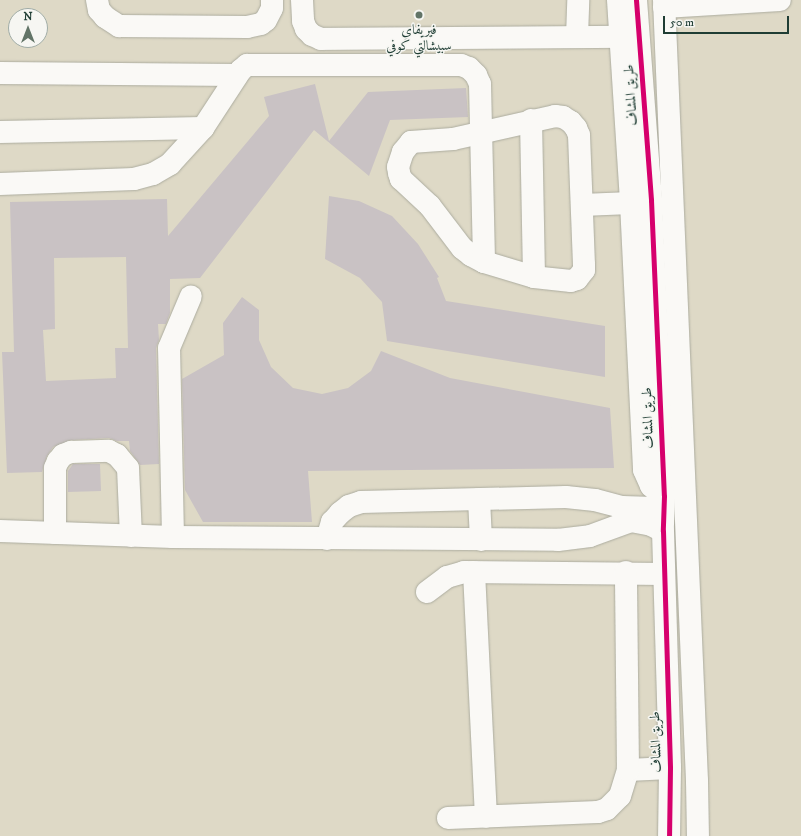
<!DOCTYPE html>
<html>
<head>
<meta charset="utf-8">
<style>
	body { margin:0 }
	#map { position:relative; width:801px; height:836px; overflow:hidden; background:#ded9c6; font-family:"IM FELL DW Pica",Amiri,serif }
	div>[style] { position:absolute }
	[style*='--x'] { left:calc(var(--x)*1px); top:calc(var(--y)*1px); width:calc(var(--w)*1px); rotate:calc(var(--a)*1deg) }
	.building>* { inset:0; background:#c9c2c4 }
	.roads { filter:drop-shadow(0 0 1px #acac9f) drop-shadow(0 0 1px #acac9f) }
	.minor>* { height:22px; margin:-11px; padding:0 11px; transform-origin:11px; border-radius:11px; background:#faf9f6 }
	.cycleway>* { height:5px; margin:-2.5px; padding:0 2.5px; transform-origin:2.5px; border-radius:2.5px; background:#d6006c }
	.dots>* { width:11px; height:11px; translate:-50% -50%; box-sizing:border-box; border:2px solid #f6f6f2; border-radius:50% }
	span { translate:-50% -50%; white-space:nowrap; text-align:center; line-height:1.15; -webkit-text-stroke:3px #f6f6f2; paint-order:stroke }
	.poi-label { font-size:14px; color:#1f3d34 }
	.street-label { font-size:14px; color:#1f3d34 }
	.north { position:absolute; left:8px; top:8px; width:40px; height:40px; box-sizing:border-box; background:#f6f6f2; border:1px solid #a0aca6; border-radius:50%; rotate:0deg; font-size:11px; font-weight:700; line-height:16px; text-align:center; color:#1f3d34 }
	.north::after { content:''; display:block; margin:auto; width:14px; height:18px; background:#627467; clip-path:polygon(50% 0,100% 100%,50% 72%,0 100%) }
	.scale { position:absolute; left:663px; top:16px; width:126px; height:18px; box-sizing:border-box; border:2px solid #1f3d34; border-top:0; padding-left:5px; font-size:12px; line-height:14px; white-space:nowrap; color:#1f3d34; -webkit-text-stroke:3px #f6f6f2; paint-order:stroke }
</style>
</head>
<body>
<div id="map">
	<div class="building">
		<div style="clip-path:polygon(evenodd,315px 84px,329px 141px,368px 92px,466px 88px,468px 117px,390px 120px,369px 176px,314px 130px,200px 278px,170px 279px,170px 313px,166px 324px,158px 324px,159px 340px,156px 348px,159px 464px,140px 465px,130px 451px,129px 441px,117px 441px,109px 438px,71px 440px,53px 447px,47px 456px,42px 472px,7px 473px,2px 352px,14px 352px,10px 202px,167px 199px,168px 236px,269px 116px,264px 97px,315px 84px,126px 257px,128px 348px,115px 348px,116px 378px,46px 381px,43px 330px,55px 329px,54px 258px,126px 257px)"></div>
		<div style="clip-path:polygon(329px 196px,359px 201px,392px 216px,418px 244px,439px 277px,437px 278px,446px 301px,605px 326px,605px 377px,387px 341px,382px 302px,360px 278px,325px 259px)"></div>
		<div style="clip-path:polygon(242px 297px,259px 310px,259px 340px,271px 367px,293px 388px,322px 394px,348px 388px,371px 371px,381px 351px,450px 378px,610px 408px,614px 468px,308px 471px,312px 522px,203px 522px,185px 490px,182px 379px,224px 355px,223px 323px)"></div>
		<div style="clip-path:polygon(73px 464px,100px 464px,101px 491px,68px 492px,68px 471px)"></div>
	</div>
	<div class="roads">
		<div class="minor">
			<div style="--x:97;--y:0;--w:10;--a:79"></div>
			<div style="--x:99;--y:10;--w:9;--a:49"></div>
			<div style="--x:105;--y:17;--w:17;--a:33"></div>
			<div style="--x:119;--y:26;--w:128;--a:0.4"></div>
			<div style="--x:247;--y:27;--w:14;--a:-12"></div>
			<div style="--x:261;--y:24;--w:6;--a:-39"></div>
			<div style="--x:266;--y:20;--w:13;--a:-63"></div>
			<div style="--x:272;--y:8;--w:8;--a:-90"></div>
			<div style="--x:302;--y:0;--w:21;--a:87"></div>
			<div style="--x:303;--y:21;--w:9;--a:69"></div>
			<div style="--x:306;--y:29;--w:8;--a:45"></div>
			<div style="--x:312;--y:35;--w:10;--a:24"></div>
			<div style="--x:321;--y:39;--w:298;--a:-0.4"></div>
			<div style="--x:618;--y:0;--w:203;--a:86.3"></div>
			<div style="--x:631;--y:203;--w:267;--a:87.2"></div>
			<div style="--x:644;--y:470;--w:17;--a:66"></div>
			<div style="--x:651;--y:486;--w:16;--a:38"></div>
			<div style="--x:636;--y:0;--w:201;--a:85.7"></div>
			<div style="--x:651;--y:200;--w:296;--a:87.5"></div>
			<div style="--x:664;--y:496;--w:35;--a:92"></div>
			<div style="--x:663;--y:531;--w:237;--a:88.3"></div>
			<div style="--x:670;--y:768;--w:68;--a:90.8"></div>
			<div style="--x:664;--y:0;--w:782;--a:87.58"></div>
			<div style="--x:697;--y:781;--w:55;--a:89"></div>
			<div style="--x:664;--y:7;--w:116;--a:-3.5"></div>
			<div style="--x:577;--y:37;--w:37;--a:-88"></div>
			<div style="--x:0;--y:73;--w:237;--a:0.5"></div>
			<div style="--x:555;--y:116;--w:8;--a:7"></div>
			<div style="--x:563;--y:117;--w:9;--a:32"></div>
			<div style="--x:571;--y:122;--w:8;--a:50"></div>
			<div style="--x:576;--y:128;--w:8;--a:67"></div>
			<div style="--x:579;--y:135;--w:130;--a:87.8"></div>
			<div style="--x:584;--y:265;--w:5;--a:90"></div>
			<div style="--x:584;--y:270;--w:11;--a:128"></div>
			<div style="--x:577;--y:279;--w:6;--a:162"></div>
			<div style="--x:571;--y:281;--w:37;--a:-174"></div>
			<div style="--x:534;--y:277;--w:52;--a:-163.3"></div>
			<div style="--x:484;--y:262;--w:15;--a:-152"></div>
			<div style="--x:471;--y:255;--w:11;--a:-142"></div>
			<div style="--x:462;--y:248;--w:53;--a:-127.3"></div>
			<div style="--x:430;--y:206;--w:40;--a:-137"></div>
			<div style="--x:401;--y:179;--w:6;--a:-108"></div>
			<div style="--x:399;--y:173;--w:6;--a:-99"></div>
			<div style="--x:398;--y:167;--w:16;--a:-72"></div>
			<div style="--x:403;--y:152;--w:13;--a:-51"></div>
			<div style="--x:411;--y:142;--w:42;--a:-4.1"></div>
			<div style="--x:453;--y:139;--w:105;--a:-12.7"></div>
			<div style="--x:531;--y:120;--w:157;--a:88.9"></div>
			<div style="--x:0;--y:132;--w:203;--a:-1.1"></div>
			<div style="--x:0;--y:184;--w:134;--a:-2.1"></div>
			<div style="--x:134;--y:179;--w:20;--a:-15"></div>
			<div style="--x:153;--y:174;--w:20;--a:-30"></div>
			<div style="--x:170;--y:164;--w:49;--a:-47.5"></div>
			<div style="--x:203;--y:128;--w:69;--a:-56.8"></div>
			<div style="--x:241;--y:70;--w:8;--a:-40"></div>
			<div style="--x:247;--y:65;--w:214;--a:0"></div>
			<div style="--x:461;--y:65;--w:9;--a:21"></div>
			<div style="--x:469;--y:68;--w:10;--a:45"></div>
			<div style="--x:476;--y:75;--w:10;--a:66"></div>
			<div style="--x:480;--y:84;--w:178;--a:88.7"></div>
			<div style="--x:582;--y:205;--w:49;--a:-2.3"></div>
			<div style="--x:479;--y:499;--w:41;--a:87.2"></div>
			<div style="--x:0;--y:531;--w:173;--a:2"></div>
			<div style="--x:173;--y:537;--w:385;--a:0.4"></div>
			<div style="--x:558;--y:540;--w:32;--a:-7"></div>
			<div style="--x:590;--y:536;--w:44;--a:-20.1"></div>
			<div style="--x:631;--y:521;--w:20;--a:11"></div>
			<div style="--x:651;--y:525;--w:13;--a:27"></div>
			<div style="--x:55;--y:533;--w:65;--a:-90"></div>
			<div style="--x:55;--y:468;--w:8;--a:-67"></div>
			<div style="--x:58;--y:461;--w:8;--a:-50"></div>
			<div style="--x:63;--y:455;--w:9;--a:-21"></div>
			<div style="--x:71;--y:452;--w:38;--a:-2"></div>
			<div style="--x:109;--y:451;--w:9;--a:27"></div>
			<div style="--x:117;--y:455;--w:17;--a:50"></div>
			<div style="--x:128;--y:468;--w:68;--a:87.5"></div>
			<div style="--x:173;--y:537;--w:189;--a:-91.2"></div>
			<div style="--x:169;--y:348;--w:56;--a:-67.1"></div>
			<div style="--x:327;--y:539;--w:18;--a:-74"></div>
			<div style="--x:332;--y:522;--w:12;--a:-48"></div>
			<div style="--x:340;--y:513;--w:11;--a:-38"></div>
			<div style="--x:349;--y:506;--w:13;--a:-18"></div>
			<div style="--x:361;--y:502;--w:205;--a:-1.4"></div>
			<div style="--x:566;--y:497;--w:29;--a:6"></div>
			<div style="--x:595;--y:500;--w:28;--a:15"></div>
			<div style="--x:622;--y:507;--w:24;--a:2"></div>
			<div style="--x:646;--y:508;--w:17;--a:-10"></div>
			<div style="--x:474;--y:572;--w:245;--a:87.2"></div>
			<div style="--x:427;--y:592;--w:25;--a:-37"></div>
			<div style="--x:447;--y:577;--w:18;--a:-16"></div>
			<div style="--x:464;--y:572;--w:200;--a:0.6"></div>
			<div style="--x:628;--y:770;--w:42;--a:-2.7"></div>
			<div style="--x:448;--y:818;--w:150;--a:-2.3"></div>
			<div style="--x:598;--y:812;--w:9;--a:-18"></div>
			<div style="--x:607;--y:809;--w:18;--a:-45"></div>
			<div style="--x:620;--y:796;--w:27;--a:-73"></div>
			<div style="--x:628;--y:770;--w:198;--a:-90.6"></div>
		</div>
	</div>
	<div class="cycleway">
		<div style="--x:636;--y:0;--w:201;--a:85.7"></div>
		<div style="--x:651;--y:200;--w:296;--a:87.5"></div>
		<div style="--x:664;--y:496;--w:35;--a:92"></div>
		<div style="--x:663;--y:531;--w:237;--a:88.3"></div>
		<div style="--x:670;--y:768;--w:68;--a:90.8"></div>
	</div>
	<div class="dots">
		<div style="left:419px;top:15px;background:#627467"></div>
	</div>
	<div class="poi-label">
		<span style="left:419px;top:38px">فيريفاي<br>سبيشالتي كوفي</span>
	</div>
	<div class="street-label">
		<span style="left:631px;top:95px;rotate:-94deg">طريق المشاف</span>
		<span style="left:648px;top:418px;rotate:-92deg">طريق المشاف</span>
		<span style="left:656px;top:742px;rotate:-92deg">طريق المشاف</span>
	</div>
	<div class="north">N</div>
	<div class="scale">50 m</div>
</div>
</body>
</html>
